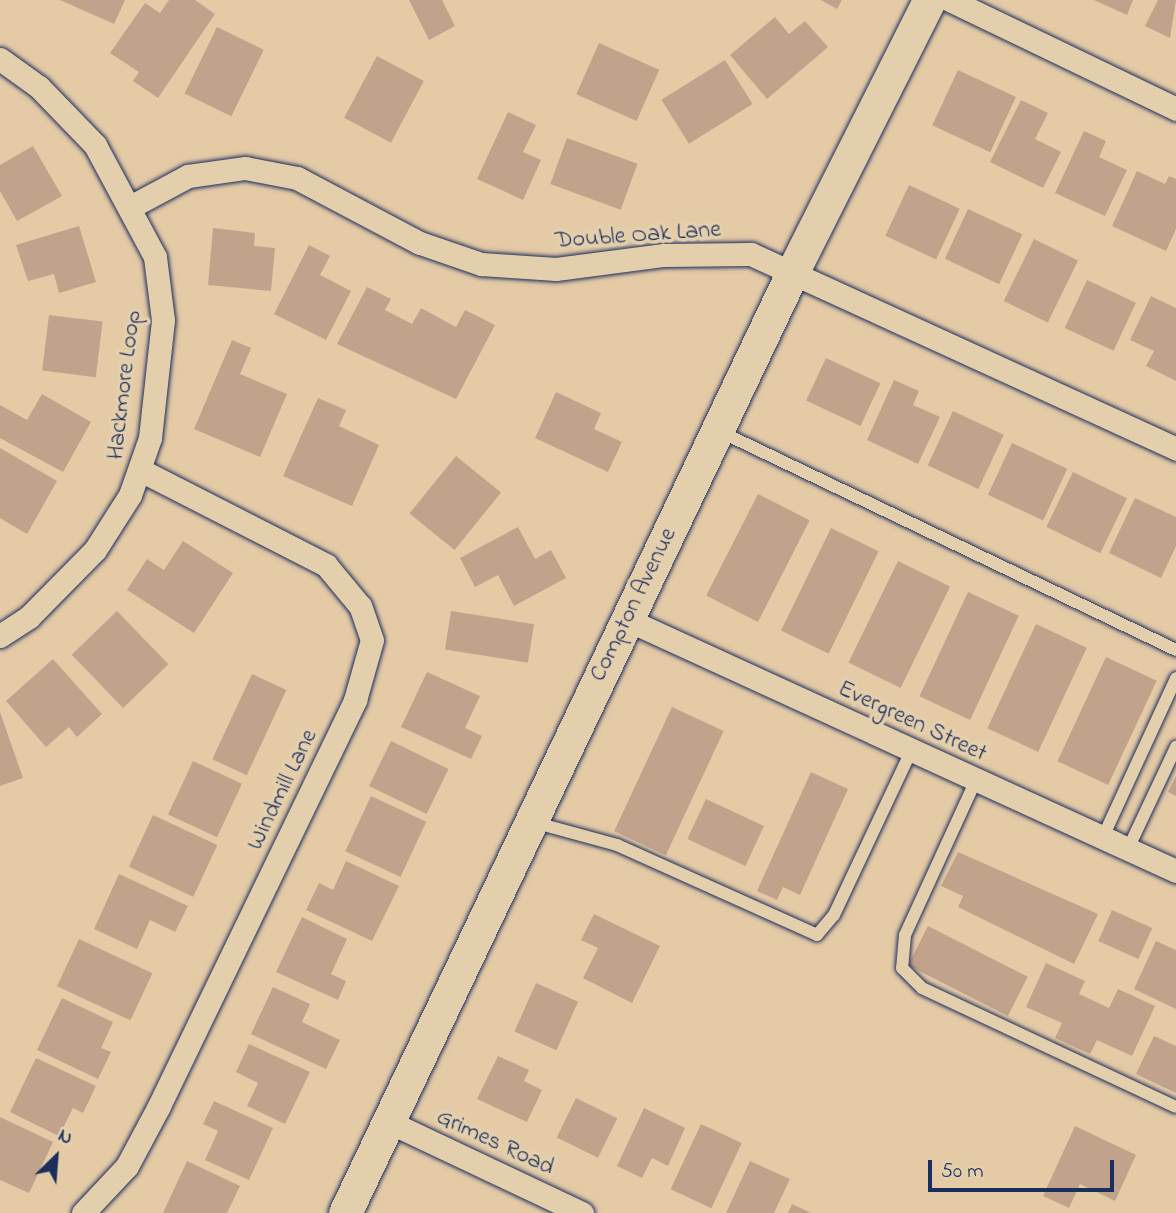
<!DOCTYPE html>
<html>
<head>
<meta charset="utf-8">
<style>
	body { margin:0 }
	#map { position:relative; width:1176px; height:1213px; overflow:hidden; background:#e5caa6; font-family:"Indie Flower",sans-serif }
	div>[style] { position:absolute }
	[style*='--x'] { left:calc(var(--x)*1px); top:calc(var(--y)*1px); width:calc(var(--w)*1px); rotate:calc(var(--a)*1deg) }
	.building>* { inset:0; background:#c1a38c; transform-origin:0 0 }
	.roads { filter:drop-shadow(0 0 2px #1b2f5e) drop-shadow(0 0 2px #1b2f5e) }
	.lane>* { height:12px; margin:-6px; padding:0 6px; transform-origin:6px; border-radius:6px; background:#e4cfad }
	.street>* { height:23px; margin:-11.5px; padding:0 11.5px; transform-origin:11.5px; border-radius:11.5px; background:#e4cfad }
	.secondary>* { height:33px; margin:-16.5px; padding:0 16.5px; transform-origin:16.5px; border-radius:16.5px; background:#e4cfad }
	span { translate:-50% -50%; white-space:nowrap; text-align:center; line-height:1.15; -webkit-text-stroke:7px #e4cfad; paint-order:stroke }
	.street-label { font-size:24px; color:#1b2f5e }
	.north { position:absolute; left:21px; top:1122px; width:70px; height:70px; -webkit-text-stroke:5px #e4cfad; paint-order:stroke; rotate:25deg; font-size:19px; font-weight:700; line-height:28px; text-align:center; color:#1b2f5e }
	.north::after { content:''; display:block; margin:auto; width:24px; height:32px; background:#1b2f5e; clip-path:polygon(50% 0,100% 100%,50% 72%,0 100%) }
	.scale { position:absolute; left:928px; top:1160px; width:186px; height:32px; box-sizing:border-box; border:4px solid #1b2f5e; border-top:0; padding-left:9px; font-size:21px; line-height:24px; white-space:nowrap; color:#1b2f5e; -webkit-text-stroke:5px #e4cfad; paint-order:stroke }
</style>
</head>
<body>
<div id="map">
	<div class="building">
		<div style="clip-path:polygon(60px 0,125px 0,114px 24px)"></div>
		<div style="clip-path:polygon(169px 0,195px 0,215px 14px,158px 98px,133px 81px,139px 72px,110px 53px,145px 3px,160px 13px)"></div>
		<div style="clip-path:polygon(409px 0,442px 0,455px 26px,429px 40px)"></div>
		<div style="clip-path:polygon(821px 0,842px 0,837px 9px)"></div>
		<div style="clip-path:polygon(1094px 0,1133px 0,1127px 15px)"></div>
		<div style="clip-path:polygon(1158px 0,1176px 0,1170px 38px,1145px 26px)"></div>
		<div style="clip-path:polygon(775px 17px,789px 34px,805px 21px,828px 47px,767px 99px,730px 55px)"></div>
		<div style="left:217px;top:27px;width:52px;height:74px;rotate:26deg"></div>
		<div style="left:599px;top:43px;width:66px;height:56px;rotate:24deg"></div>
		<div style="left:377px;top:56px;width:53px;height:70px;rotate:28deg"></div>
		<div style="left:725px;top:60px;width:52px;height:75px;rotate:58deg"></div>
		<div style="left:958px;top:70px;width:64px;height:61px;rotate:25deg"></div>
		<div style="clip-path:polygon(1021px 100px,1048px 113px,1035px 139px,1061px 152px,1043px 188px,990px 162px)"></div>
		<div style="clip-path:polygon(508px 112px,536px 125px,523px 152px,541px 160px,523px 200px,477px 179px)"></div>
		<div style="clip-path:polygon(1084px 131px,1106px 141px,1099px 157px,1127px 170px,1105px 216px,1055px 193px)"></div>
		<div style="left:567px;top:138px;width:75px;height:49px;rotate:20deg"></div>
		<div style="clip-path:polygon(33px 146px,62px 196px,17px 221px,0 191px,0 165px)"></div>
		<div style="clip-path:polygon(1137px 171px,1165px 184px,1169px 176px,1176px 179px,1176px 229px,1166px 251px,1112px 226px)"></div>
		<div style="left:909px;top:185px;width:56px;height:56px;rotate:25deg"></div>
		<div style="left:968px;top:209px;width:60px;height:55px;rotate:25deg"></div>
		<div style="clip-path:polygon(79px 226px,96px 282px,59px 293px,54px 274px,28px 281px,16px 245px)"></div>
		<div style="clip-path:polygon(213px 228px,255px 233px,254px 246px,275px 248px,271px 291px,208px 285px)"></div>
		<div style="left:1034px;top:239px;width:49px;height:69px;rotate:26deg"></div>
		<div style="clip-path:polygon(309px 245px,330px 256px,320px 275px,351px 291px,326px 340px,274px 314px)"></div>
		<div style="left:1087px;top:280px;width:54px;height:53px;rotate:25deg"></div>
		<div style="clip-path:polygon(367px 287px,391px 299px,385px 310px,412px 324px,421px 308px,456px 327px,465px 310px,495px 325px,456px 399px,337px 344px)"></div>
		<div style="clip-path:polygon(1151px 296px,1176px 308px,1176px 381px,1146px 366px,1154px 351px,1130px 340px)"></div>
		<div style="left:49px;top:315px;width:54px;height:56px;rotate:7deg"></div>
		<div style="clip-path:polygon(232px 340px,251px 348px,240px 374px,287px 394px,260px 457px,194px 429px)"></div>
		<div style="left:826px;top:358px;width:60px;height:47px;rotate:25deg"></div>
		<div style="clip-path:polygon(894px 380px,919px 391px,913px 405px,940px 417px,918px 464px,867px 440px)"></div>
		<div style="clip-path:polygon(556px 392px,601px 413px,594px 429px,622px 442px,608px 472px,535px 438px)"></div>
		<div style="clip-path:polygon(42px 394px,91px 422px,63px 472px,0 438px,0 405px,27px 420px)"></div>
		<div style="clip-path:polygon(318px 398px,346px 410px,339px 426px,379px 445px,352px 506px,283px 476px)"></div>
		<div style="left:953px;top:411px;width:56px;height:60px;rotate:25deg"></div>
		<div style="left:1012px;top:443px;width:61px;height:57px;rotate:25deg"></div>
		<div style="clip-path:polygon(0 448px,57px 481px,27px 534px,0 518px)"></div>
		<div style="left:456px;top:456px;width:58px;height:74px;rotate:39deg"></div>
		<div style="left:1073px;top:472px;width:60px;height:61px;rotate:26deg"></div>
		<div style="left:758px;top:494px;width:58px;height:114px;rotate:27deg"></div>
		<div style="clip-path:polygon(1135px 498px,1176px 517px,1176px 546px,1161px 578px,1109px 553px)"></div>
		<div style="clip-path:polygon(518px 527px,535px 559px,551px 550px,566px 578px,514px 606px,498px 575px,475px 587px,460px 558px)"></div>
		<div style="left:831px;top:528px;width:53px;height:114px;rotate:26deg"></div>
		<div style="clip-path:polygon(183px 541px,233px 573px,194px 633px,127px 590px,147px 559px,164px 570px)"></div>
		<div style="left:898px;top:561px;width:58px;height:113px;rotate:26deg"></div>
		<div style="left:968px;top:592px;width:56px;height:115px;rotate:25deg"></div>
		<div style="left:117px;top:611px;width:74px;height:63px;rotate:46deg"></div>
		<div style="left:451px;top:611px;width:84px;height:39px;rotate:9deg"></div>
		<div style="left:1036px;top:624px;width:56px;height:115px;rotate:25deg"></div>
		<div style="left:1106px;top:657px;width:56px;height:115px;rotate:25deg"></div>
		<div style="clip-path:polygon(53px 659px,102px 714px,77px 737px,69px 727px,46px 747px,6px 701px)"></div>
		<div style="clip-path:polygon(427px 672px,480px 696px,465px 728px,482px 736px,471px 759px,401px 727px)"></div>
		<div style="left:252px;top:674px;width:38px;height:94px;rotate:25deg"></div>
		<div style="left:672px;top:707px;width:57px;height:137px;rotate:25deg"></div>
		<div style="clip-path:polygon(0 712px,23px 778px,0 786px)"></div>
		<div style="left:391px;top:741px;width:64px;height:50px;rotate:26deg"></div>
		<div style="left:193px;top:761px;width:54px;height:59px;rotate:25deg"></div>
		<div style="clip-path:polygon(811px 772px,848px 789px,800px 895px,783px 887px,777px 900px,757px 891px)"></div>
		<div style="clip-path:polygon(1176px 776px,1176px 796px,1168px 792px)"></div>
		<div style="left:371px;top:796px;width:61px;height:61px;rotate:25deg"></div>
		<div style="left:706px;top:799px;width:64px;height:44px;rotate:25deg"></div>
		<div style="left:153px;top:815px;width:71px;height:57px;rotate:25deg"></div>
		<div style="clip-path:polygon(958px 852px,1098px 914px,1074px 964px,958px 907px,963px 896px,941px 886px)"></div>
		<div style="clip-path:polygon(346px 861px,399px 886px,372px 941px,306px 910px,319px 883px,333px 890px)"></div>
		<div style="clip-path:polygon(119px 874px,188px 906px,175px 932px,150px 920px,137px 949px,94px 929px)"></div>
		<div style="left:1112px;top:910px;width:44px;height:34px;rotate:24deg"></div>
		<div style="clip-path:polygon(594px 914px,660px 946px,632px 1003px,583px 978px,598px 948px,581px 940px)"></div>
		<div style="clip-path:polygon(302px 917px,347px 939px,331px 974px,346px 981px,338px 1000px,276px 972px)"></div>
		<div style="left:928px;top:926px;width:112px;height:44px;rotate:27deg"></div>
		<div style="left:79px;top:939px;width:81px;height:52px;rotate:25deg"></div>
		<div style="clip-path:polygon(1156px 941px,1176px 950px,1176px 1009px,1134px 989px)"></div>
		<div style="clip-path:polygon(1046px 963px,1085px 981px,1079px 994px,1109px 1008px,1118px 989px,1155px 1006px,1132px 1056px,1097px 1040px,1090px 1054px,1055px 1038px,1062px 1023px,1026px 1007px)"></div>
		<div style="left:536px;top:983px;width:46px;height:53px;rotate:24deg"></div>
		<div style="clip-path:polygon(273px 987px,310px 1004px,302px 1022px,340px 1040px,326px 1069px,251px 1034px)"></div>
		<div style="clip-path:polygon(62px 998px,113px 1022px,101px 1048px,111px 1052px,98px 1079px,37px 1050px)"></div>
		<div style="clip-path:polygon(1154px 1036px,1176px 1046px,1176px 1093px,1136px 1074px)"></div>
		<div style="clip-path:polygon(249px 1044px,310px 1072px,285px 1124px,247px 1106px,258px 1083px,236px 1072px)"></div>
		<div style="clip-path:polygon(498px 1056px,529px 1070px,524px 1081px,542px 1090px,527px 1122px,477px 1099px)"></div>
		<div style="clip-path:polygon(36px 1058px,96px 1086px,83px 1113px,73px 1108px,59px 1136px,10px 1112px)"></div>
		<div style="left:576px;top:1098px;width:46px;height:44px;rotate:26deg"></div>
		<div style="clip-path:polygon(214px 1101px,273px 1128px,249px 1180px,205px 1160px,218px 1131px,203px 1124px)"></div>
		<div style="clip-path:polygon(644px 1108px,685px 1128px,668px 1166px,652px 1158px,642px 1178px,617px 1166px)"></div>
		<div style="clip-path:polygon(0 1117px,53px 1142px,29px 1193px,0 1180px)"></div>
		<div style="left:701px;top:1124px;width:45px;height:72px;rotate:25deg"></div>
		<div style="clip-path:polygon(1075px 1126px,1136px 1155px,1115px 1201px,1080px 1184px,1069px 1208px,1043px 1196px)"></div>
		<div style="clip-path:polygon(187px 1161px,240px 1186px,227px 1213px,163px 1213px)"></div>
		<div style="clip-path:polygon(750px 1161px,790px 1179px,774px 1213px,726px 1213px)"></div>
		<div style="clip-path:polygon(792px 1204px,811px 1213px,788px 1213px)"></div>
	</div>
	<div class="roads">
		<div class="lane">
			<div style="--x:719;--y:431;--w:507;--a:25.6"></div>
			<div style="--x:976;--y:780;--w:170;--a:114.6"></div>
			<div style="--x:905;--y:935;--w:33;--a:95"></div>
			<div style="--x:902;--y:968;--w:28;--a:45"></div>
			<div style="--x:922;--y:988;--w:280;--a:25.1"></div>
			<div style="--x:533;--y:822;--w:87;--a:15.3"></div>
			<div style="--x:617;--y:845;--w:219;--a:24.2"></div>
			<div style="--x:817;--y:935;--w:26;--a:-50"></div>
			<div style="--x:834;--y:915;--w:181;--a:-64.8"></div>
			<div style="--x:1103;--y:837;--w:175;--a:-65.3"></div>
			<div style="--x:1128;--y:849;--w:113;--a:-64.8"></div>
		</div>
		<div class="street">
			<div style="--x:950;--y:0;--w:251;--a:25.7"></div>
			<div style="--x:0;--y:59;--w:48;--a:35.7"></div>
			<div style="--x:39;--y:87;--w:81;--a:46"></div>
			<div style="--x:95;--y:145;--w:127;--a:61.8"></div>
			<div style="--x:155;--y:257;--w:64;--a:82.8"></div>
			<div style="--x:163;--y:320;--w:119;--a:96.3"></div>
			<div style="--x:150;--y:438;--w:60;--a:109.3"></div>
			<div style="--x:130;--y:495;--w:65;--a:122.5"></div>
			<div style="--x:95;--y:550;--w:94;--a:134.6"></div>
			<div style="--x:29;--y:617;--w:35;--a:147"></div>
			<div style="--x:132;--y:206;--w:64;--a:-28.2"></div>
			<div style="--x:188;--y:176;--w:58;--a:-8"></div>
			<div style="--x:245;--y:168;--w:53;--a:10.9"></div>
			<div style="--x:297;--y:178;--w:139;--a:27.9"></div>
			<div style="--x:420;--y:243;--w:65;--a:19"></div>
			<div style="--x:481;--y:264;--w:75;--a:3.8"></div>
			<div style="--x:556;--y:269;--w:109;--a:-7.4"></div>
			<div style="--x:664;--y:255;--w:87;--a:-0.7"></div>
			<div style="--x:751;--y:254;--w:468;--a:24.6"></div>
			<div style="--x:628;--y:620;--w:603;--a:24.61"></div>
			<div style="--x:385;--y:1120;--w:218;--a:25.3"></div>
			<div style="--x:83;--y:1213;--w:64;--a:-46.9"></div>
			<div style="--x:127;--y:1166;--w:68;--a:-61.9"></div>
			<div style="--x:159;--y:1106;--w:451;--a:-64.2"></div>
			<div style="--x:355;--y:700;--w:62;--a:-74.2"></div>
			<div style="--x:372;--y:640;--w:36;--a:-109"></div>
			<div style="--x:360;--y:606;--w:53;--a:-129.7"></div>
			<div style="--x:326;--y:565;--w:207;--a:-152.9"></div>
		</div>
		<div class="secondary">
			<div style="--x:345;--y:1213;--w:1045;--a:-64.56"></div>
			<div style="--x:794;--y:269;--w:301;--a:-63.3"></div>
		</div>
	</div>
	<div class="street-label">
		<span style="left:638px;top:236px;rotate:-4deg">Double Oak Lane</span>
		<span style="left:125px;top:385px;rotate:-83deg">Hackmore Loop</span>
		<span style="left:634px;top:605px;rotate:-64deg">Compton Avenue</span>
		<span style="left:912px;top:722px;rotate:25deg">Evergreen Street</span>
		<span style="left:283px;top:790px;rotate:-64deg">Windmill Lane</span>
		<span style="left:495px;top:1143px;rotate:25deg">Grimes Road</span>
	</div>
	<div class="north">N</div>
	<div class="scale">50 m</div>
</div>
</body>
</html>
